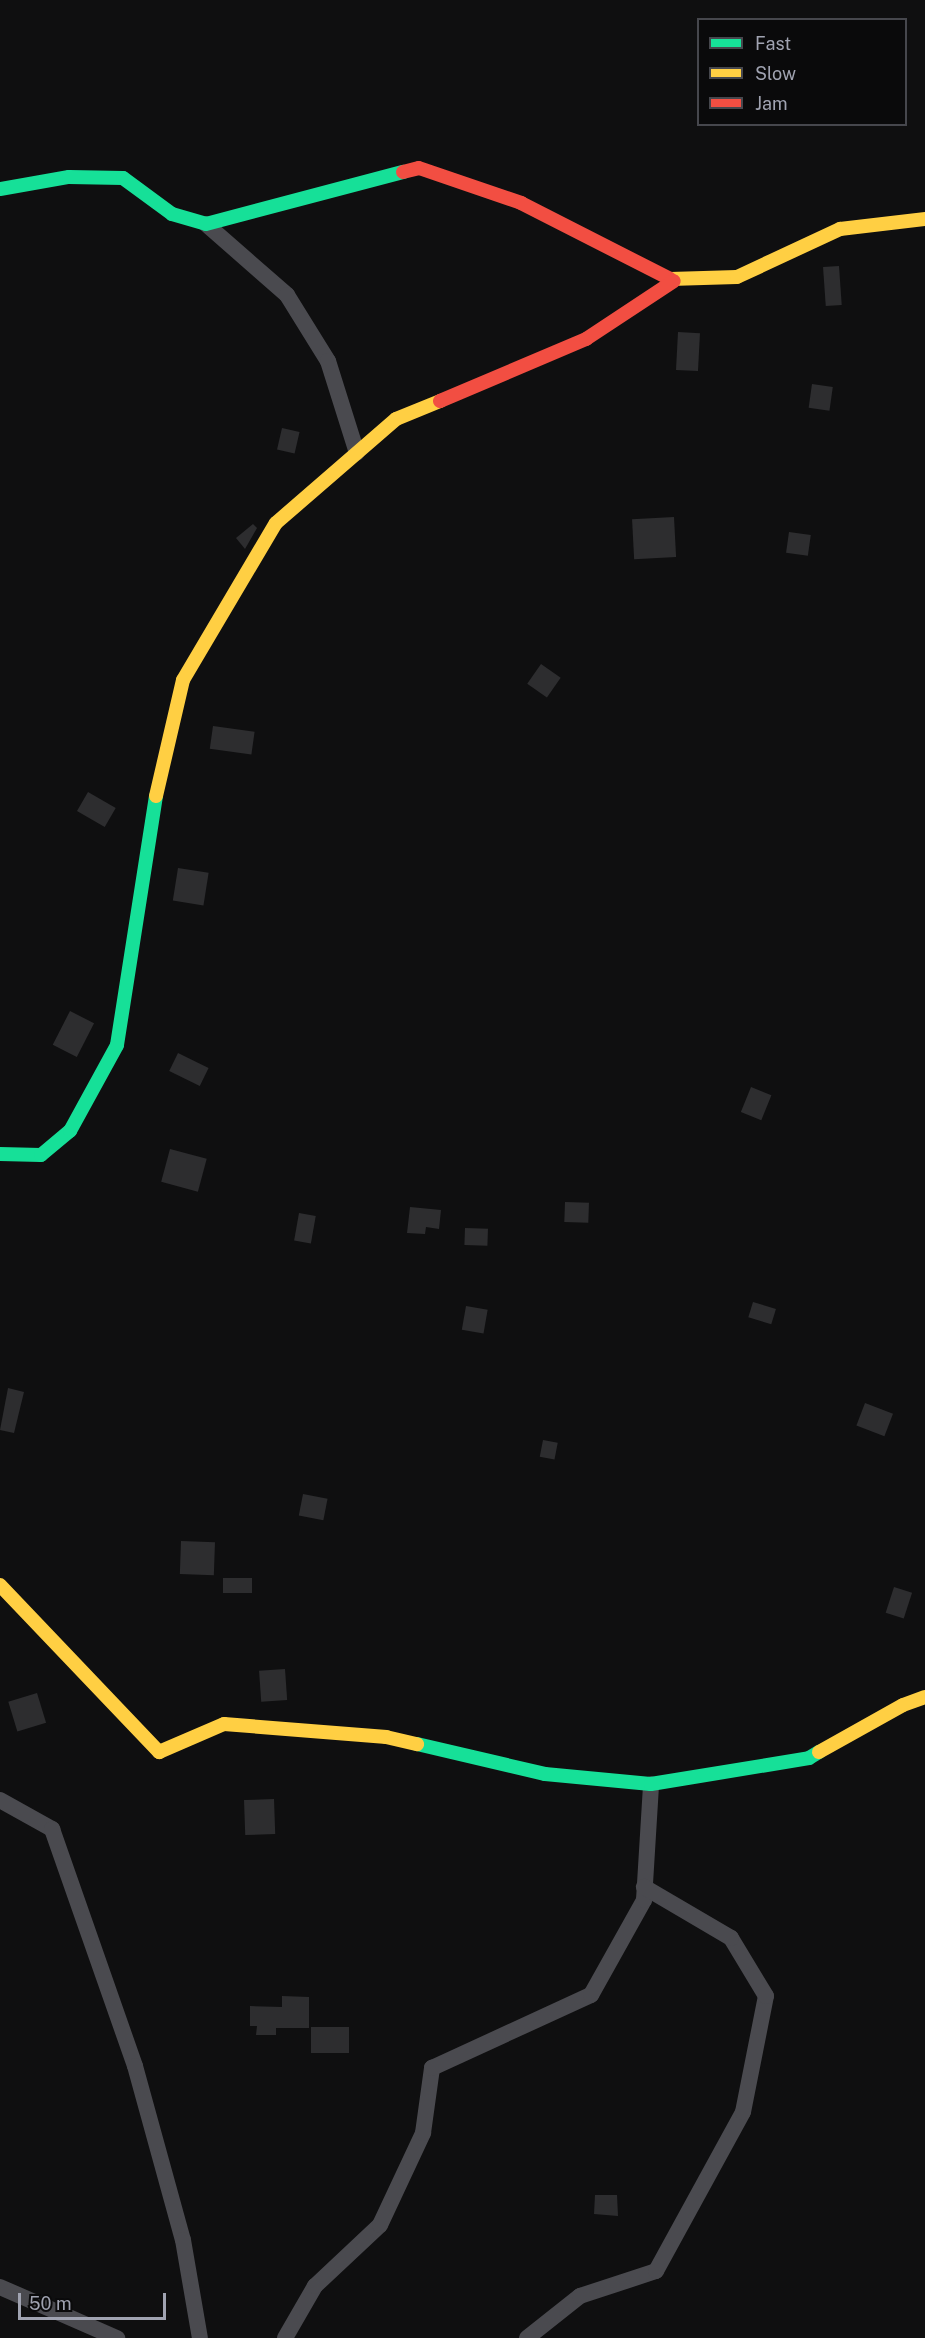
<!DOCTYPE html>
<html>
<head>
<meta charset="utf-8">
<style>
	body { margin:0 }
	#map { position:relative; width:925px; height:2338px; overflow:hidden; background:#0f0f10; font-family:"Public Sans",sans-serif }
	div>[style] { position:absolute }
	[style*='--x'] { left:calc(var(--x)*1px); top:calc(var(--y)*1px); width:calc(var(--w)*1px); rotate:calc(var(--a)*1deg) }
	.building>* { inset:0; background:#2d2d2f; transform-origin:0 0 }
	.street>* { height:16px; margin:-8px; padding:0 8px; transform-origin:8px; border-radius:8px; background:#4a4a4f }
	.fast>* { height:14px; margin:-7px; padding:0 7px; transform-origin:7px; border-radius:7px; background:#16e098 }
	.slow>* { height:14px; margin:-7px; padding:0 7px; transform-origin:7px; border-radius:7px; background:#ffcf43 }
	.jam>* { height:14px; margin:-7px; padding:0 7px; transform-origin:7px; border-radius:7px; background:#f24e42 }
	span { translate:-50% -50%; white-space:nowrap; text-align:center; line-height:1.15; -webkit-text-stroke:6px #0a0a0b; paint-order:stroke }
	.legend { position:absolute; left:697px; top:18px; width:210px; height:108px; box-sizing:border-box; background:#0a0a0b; border:2px solid #46474d; margin:0; padding:8px 10px; list-style:none; font-size:18px; color:#a0a3b1 }
	.legend li { display:flex; align-items:center; gap:12px; height:30px }
	.legend b { width:30px; border:2px solid #46474d }
	.scale { position:absolute; left:18px; top:2293px; width:148px; height:27px; box-sizing:border-box; border:3px solid #a0a3b1; border-top:0; padding-left:8px; font-size:18px; line-height:21px; white-space:nowrap; color:#a0a3b1; -webkit-text-stroke:4px #0a0a0b; paint-order:stroke }
</style>
</head>
<body>
<div id="map">
	<div class="building">
		<div style="left:839px;top:266px;width:39px;height:16px;rotate:86deg"></div>
		<div style="left:678px;top:332px;width:22px;height:38px;rotate:3deg"></div>
		<div style="left:812px;top:384px;width:21px;height:24px;rotate:8deg"></div>
		<div style="left:282px;top:428px;width:18px;height:22px;rotate:13deg"></div>
		<div style="left:674px;top:517px;width:40px;height:42px;rotate:87deg"></div>
		<div style="clip-path:polygon(253px 524px,257px 528px,245px 549px,236px 538px)"></div>
		<div style="left:789px;top:532px;width:22px;height:21px;rotate:8deg"></div>
		<div style="left:541px;top:664px;width:24px;height:24px;rotate:35deg"></div>
		<div style="left:213px;top:726px;width:42px;height:23px;rotate:8deg"></div>
		<div style="left:88px;top:792px;width:32px;height:22px;rotate:30deg"></div>
		<div style="left:178px;top:868px;width:31px;height:33px;rotate:9deg"></div>
		<div style="left:70px;top:1011px;width:27px;height:38px;rotate:27deg"></div>
		<div style="left:178px;top:1053px;width:34px;height:20px;rotate:26deg"></div>
		<div style="left:751px;top:1087px;width:22px;height:27px;rotate:22deg"></div>
		<div style="left:170px;top:1149px;width:38px;height:34px;rotate:15deg"></div>
		<div style="left:565px;top:1202px;width:24px;height:20px;rotate:2deg"></div>
		<div style="clip-path:polygon(410px 1207px,441px 1210px,439px 1229px,426px 1227px,425px 1234px,407px 1233px)"></div>
		<div style="left:299px;top:1213px;width:17px;height:28px;rotate:10deg"></div>
		<div style="left:465px;top:1228px;width:23px;height:17px;rotate:2deg"></div>
		<div style="left:753px;top:1302px;width:24px;height:16px;rotate:17deg"></div>
		<div style="left:466px;top:1306px;width:22px;height:24px;rotate:10deg"></div>
		<div style="clip-path:polygon(8px 1388px,24px 1392px,14px 1433px,0 1430px)"></div>
		<div style="left:865px;top:1403px;width:30px;height:24px;rotate:21deg"></div>
		<div style="left:543px;top:1440px;width:15px;height:17px;rotate:11deg"></div>
		<div style="left:303px;top:1494px;width:25px;height:22px;rotate:11deg"></div>
		<div style="left:181px;top:1541px;width:34px;height:33px;rotate:2deg"></div>
		<div style="left:223px;top:1578px;width:29px;height:15px"></div>
		<div style="left:894px;top:1587px;width:19px;height:27px;rotate:18deg"></div>
		<div style="left:285px;top:1669px;width:31px;height:26px;rotate:86deg"></div>
		<div style="left:37px;top:1693px;width:31px;height:30px;rotate:73deg"></div>
		<div style="left:274px;top:1799px;width:35px;height:30px;rotate:88deg"></div>
		<div style="clip-path:polygon(282px 1996px,309px 1997px,309px 2028px,276px 2028px,276px 2035px,256px 2035px,257px 2026px,250px 2026px,250px 2006px,282px 2007px)"></div>
		<div style="left:311px;top:2027px;width:38px;height:26px"></div>
		<div style="clip-path:polygon(595px 2195px,617px 2195px,618px 2216px,594px 2214px)"></div>
	</div>
	<div class="street">
		<div style="--x:206;--y:224;--w:108;--a:41.2"></div>
		<div style="--x:287;--y:295;--w:78;--a:58.2"></div>
		<div style="--x:328;--y:361;--w:96;--a:72.5"></div>
		<div style="--x:0;--y:1800;--w:60;--a:29.1"></div>
		<div style="--x:52;--y:1829;--w:251;--a:70.7"></div>
		<div style="--x:135;--y:2066;--w:180;--a:74.6"></div>
		<div style="--x:183;--y:2240;--w:99;--a:80.2"></div>
		<div style="--x:0;--y:2287;--w:128;--a:23.6"></div>
		<div style="--x:285;--y:2338;--w:60;--a:-60"></div>
		<div style="--x:315;--y:2286;--w:89;--a:-43.2"></div>
		<div style="--x:380;--y:2225;--w:102;--a:-64.9"></div>
		<div style="--x:423;--y:2133;--w:66;--a:-82.1"></div>
		<div style="--x:432;--y:2068;--w:175;--a:-24.7"></div>
		<div style="--x:591;--y:1995;--w:109;--a:-60.8"></div>
		<div style="--x:644;--y:1900;--w:116;--a:-86.5"></div>
		<div style="--x:527;--y:2338;--w:68;--a:-38.4"></div>
		<div style="--x:580;--y:2296;--w:80;--a:-18.2"></div>
		<div style="--x:656;--y:2271;--w:181;--a:-61.3"></div>
		<div style="--x:743;--y:2112;--w:118;--a:-78.8"></div>
		<div style="--x:766;--y:1996;--w:68;--a:-121.1"></div>
		<div style="--x:731;--y:1938;--w:101;--a:-149.6"></div>
	</div>
	<div class="fast">
		<div style="--x:0;--y:189;--w:70;--a:-9.9"></div>
		<div style="--x:69;--y:177;--w:54;--a:1.1"></div>
		<div style="--x:123;--y:178;--w:61;--a:36.3"></div>
		<div style="--x:172;--y:214;--w:35;--a:16"></div>
		<div style="--x:206;--y:224;--w:204;--a:-14.8"></div>
		<div style="--x:0;--y:1154;--w:41;--a:1.4"></div>
		<div style="--x:41;--y:1155;--w:38;--a:-40"></div>
		<div style="--x:70;--y:1131;--w:98;--a:-61.3"></div>
		<div style="--x:117;--y:1045;--w:252;--a:-81.1"></div>
		<div style="--x:417;--y:1744;--w:131;--a:13.2"></div>
		<div style="--x:545;--y:1774;--w:106;--a:5.4"></div>
		<div style="--x:651;--y:1784;--w:160;--a:-9.3"></div>
		<div style="--x:809;--y:1758;--w:12;--a:-31"></div>
	</div>
	<div class="slow">
		<div style="--x:670;--y:279;--w:67;--a:-1.7"></div>
		<div style="--x:737;--y:277;--w:114;--a:-25"></div>
		<div style="--x:840;--y:229;--w:86;--a:-6.7"></div>
		<div style="--x:156;--y:796;--w:119;--a:-76.9"></div>
		<div style="--x:183;--y:680;--w:182;--a:-59.4"></div>
		<div style="--x:276;--y:523;--w:159;--a:-40.9"></div>
		<div style="--x:396;--y:419;--w:48;--a:-22.2"></div>
		<div style="--x:0;--y:1585;--w:231;--a:46.4"></div>
		<div style="--x:159;--y:1752;--w:71;--a:-23.3"></div>
		<div style="--x:224;--y:1724;--w:163;--a:4.6"></div>
		<div style="--x:386;--y:1737;--w:32;--a:13"></div>
		<div style="--x:819;--y:1752;--w:96;--a:-29.2"></div>
		<div style="--x:903;--y:1705;--w:23;--a:-20"></div>
	</div>
	<div class="jam">
		<div style="--x:403;--y:172;--w:16;--a:-14"></div>
		<div style="--x:419;--y:168;--w:108;--a:18.9"></div>
		<div style="--x:521;--y:203;--w:167;--a:27"></div>
		<div style="--x:440;--y:401;--w:159;--a:-23"></div>
		<div style="--x:586;--y:339;--w:105;--a:-33.4"></div>
	</div>
	<ul class="legend">
	<li><b style="height:8px;background:#16e098"></b>Fast</li>
	<li><b style="height:8px;background:#ffcf43"></b>Slow</li>
	<li><b style="height:8px;background:#f24e42"></b>Jam</li>
	</ul>
	<div class="scale">50 m</div>
</div>
</body>
</html>
